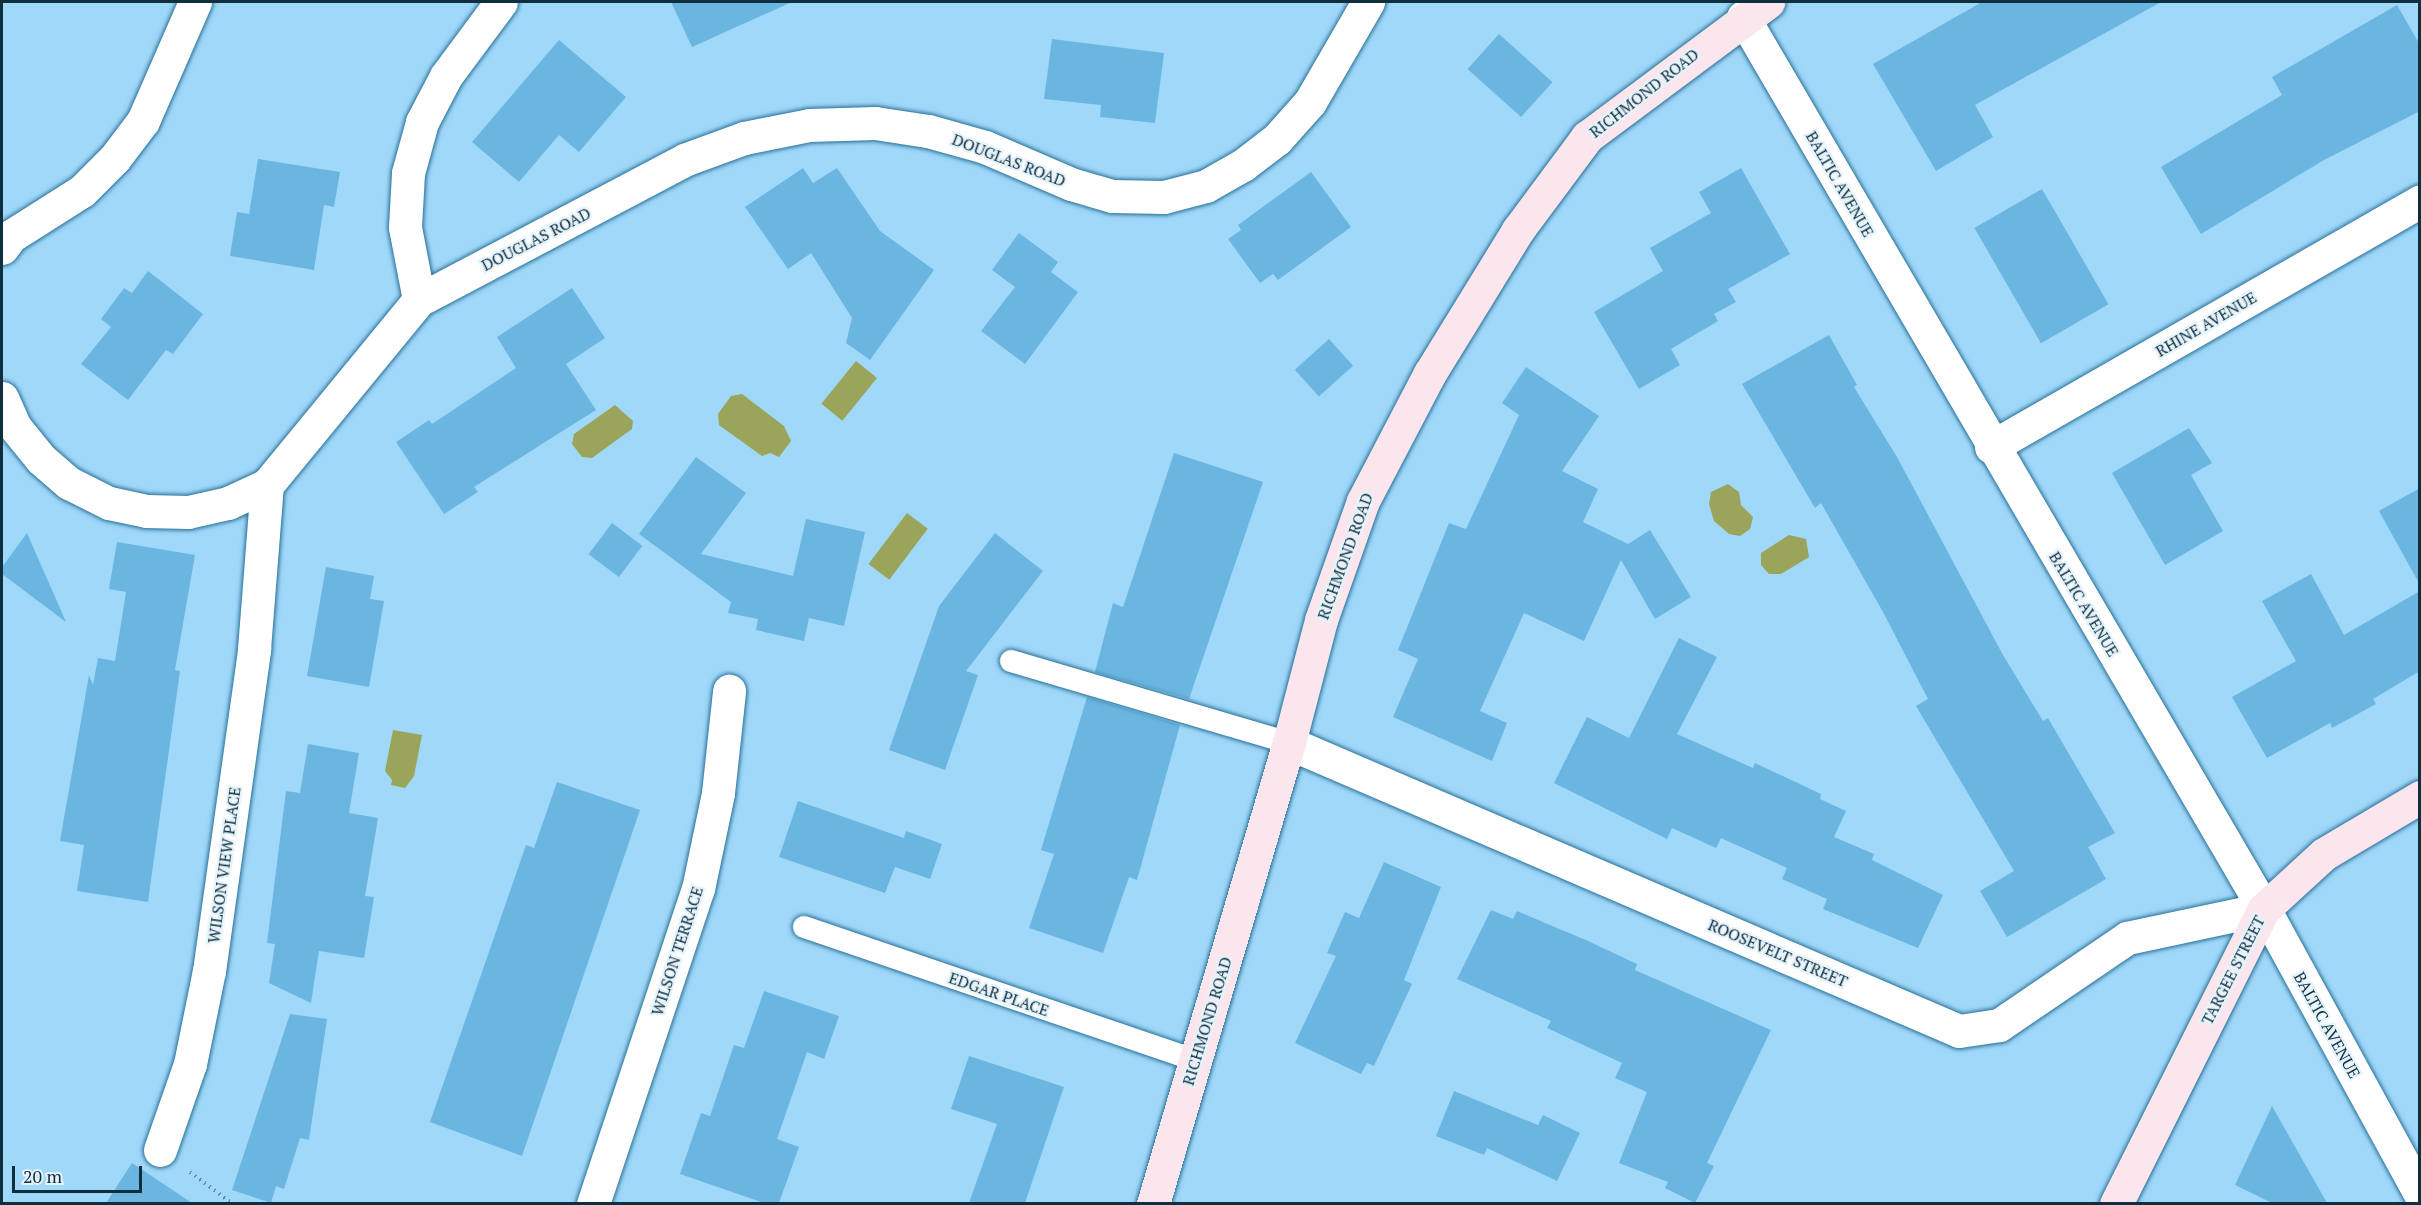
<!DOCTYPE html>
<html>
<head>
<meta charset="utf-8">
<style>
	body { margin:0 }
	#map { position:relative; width:2421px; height:1205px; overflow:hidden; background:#a0d8fa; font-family:"PT Serif",serif }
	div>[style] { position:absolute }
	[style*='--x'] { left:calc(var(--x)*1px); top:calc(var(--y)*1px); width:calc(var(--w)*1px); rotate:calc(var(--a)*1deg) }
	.water>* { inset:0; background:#9aa45a; transform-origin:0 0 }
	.building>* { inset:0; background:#6ab6e1; transform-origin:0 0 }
	.path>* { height:4px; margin-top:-2px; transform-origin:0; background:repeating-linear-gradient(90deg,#5f8ca5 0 1.5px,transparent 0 6px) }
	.roads { filter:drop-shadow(0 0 2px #287197) drop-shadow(0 0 2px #287197) }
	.service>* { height:22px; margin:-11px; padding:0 11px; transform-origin:11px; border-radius:11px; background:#fff }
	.minor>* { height:33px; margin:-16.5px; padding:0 16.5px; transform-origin:16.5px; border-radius:16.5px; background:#fff }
	.secondary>* { height:33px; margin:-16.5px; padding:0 16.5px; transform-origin:16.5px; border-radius:16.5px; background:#fce6ee }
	span { translate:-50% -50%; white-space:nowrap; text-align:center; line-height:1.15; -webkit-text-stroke:4.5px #e5f3fb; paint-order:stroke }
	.street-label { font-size:16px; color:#0f2e3e }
	.frame { position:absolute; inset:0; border:3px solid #0f2e3e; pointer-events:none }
	.scale { position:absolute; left:12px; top:1166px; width:130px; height:27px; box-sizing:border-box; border:3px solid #0f2e3e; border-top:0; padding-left:8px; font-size:18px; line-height:21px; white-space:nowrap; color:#0f2e3e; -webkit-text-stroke:4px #e5f3fb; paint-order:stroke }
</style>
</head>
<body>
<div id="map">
	<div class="water">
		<div style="left:856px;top:361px;width:27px;height:55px;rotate:39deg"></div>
		<div style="clip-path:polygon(742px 394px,784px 426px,791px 441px,779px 457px,770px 453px,762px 456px,719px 425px,718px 414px,731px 396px)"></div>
		<div style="clip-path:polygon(615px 405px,633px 421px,632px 429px,592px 458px,582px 457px,572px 444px,574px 434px)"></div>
		<div style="clip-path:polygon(1728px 484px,1739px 492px,1741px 505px,1753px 517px,1750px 529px,1740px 536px,1729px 534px,1714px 521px,1709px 504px,1711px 492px)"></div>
		<div style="left:907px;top:513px;width:26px;height:64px;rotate:37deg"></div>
		<div style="clip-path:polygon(1789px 535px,1806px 539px,1809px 557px,1781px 574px,1769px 574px,1761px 565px,1761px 553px)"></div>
		<div style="clip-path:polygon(393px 730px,422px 735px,414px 776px,405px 788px,391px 785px,392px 780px,385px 771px)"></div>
	</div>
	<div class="building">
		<div style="clip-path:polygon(671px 2px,792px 2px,692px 47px)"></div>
		<div style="clip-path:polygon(1982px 2px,2161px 2px,1975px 105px,1993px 137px,1936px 171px,1873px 64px)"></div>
		<div style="clip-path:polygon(2397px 5px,2420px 45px,2420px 111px,2324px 160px,2201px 234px,2161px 167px,2282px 95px,2272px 77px)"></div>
		<div style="left:1499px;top:34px;width:72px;height:47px;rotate:42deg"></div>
		<div style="clip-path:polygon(1052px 39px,1164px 53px,1155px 123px,1100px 117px,1101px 105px,1044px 99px)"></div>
		<div style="clip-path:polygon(559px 40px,626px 97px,579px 152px,559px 135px,519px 182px,472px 142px)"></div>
		<div style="clip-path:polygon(258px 159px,340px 172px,334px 207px,324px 205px,314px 270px,230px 256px,237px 212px,249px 214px)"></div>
		<div style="clip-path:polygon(803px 168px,813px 183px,837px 168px,880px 231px,934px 270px,870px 360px,846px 343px,852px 318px,811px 253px,788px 269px,745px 207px)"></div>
		<div style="clip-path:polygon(1741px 168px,1790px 254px,1728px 289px,1736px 302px,1714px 314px,1718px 321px,1671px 349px,1680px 365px,1639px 389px,1594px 312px,1663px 271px,1650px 248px,1711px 213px,1699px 192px)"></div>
		<div style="clip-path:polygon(1311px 172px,1351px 227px,1278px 280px,1273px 274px,1260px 283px,1228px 239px,1241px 230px,1238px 225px)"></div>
		<div style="left:2042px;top:189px;width:133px;height:78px;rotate:60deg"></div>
		<div style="clip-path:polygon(1019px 233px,1058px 262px,1051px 272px,1078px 292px,1025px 364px,981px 331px,1015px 287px,992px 270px)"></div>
		<div style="clip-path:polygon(148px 271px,203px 314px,173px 354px,166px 350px,128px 400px,81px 364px,111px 327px,101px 319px,124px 288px,132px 293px)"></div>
		<div style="clip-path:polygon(572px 288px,605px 338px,566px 364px,596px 410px,474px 487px,478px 492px,444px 514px,396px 442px,429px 420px,432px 424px,516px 368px,497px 337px)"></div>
		<div style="clip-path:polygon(1829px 335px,1857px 385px,1854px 387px,1897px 457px,2003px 655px,2043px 721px,2048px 718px,2115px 833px,2088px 847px,2106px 879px,2007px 937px,1980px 891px,2014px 871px,1916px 706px,1928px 699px,1883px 612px,1821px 503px,1815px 508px,1742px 384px)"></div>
		<div style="left:1329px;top:339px;width:36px;height:46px;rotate:48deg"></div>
		<div style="clip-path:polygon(1526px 367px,1599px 416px,1562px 471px,1598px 489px,1583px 522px,1628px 544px,1650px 530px,1691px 597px,1655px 619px,1621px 560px,1584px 641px,1524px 613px,1480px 711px,1507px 723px,1492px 761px,1393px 717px,1418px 659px,1398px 650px,1449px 523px,1466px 529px,1519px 415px,1502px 403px)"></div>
		<div style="clip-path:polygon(2189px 428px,2212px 463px,2191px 475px,2223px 531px,2165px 565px,2112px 473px)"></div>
		<div style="clip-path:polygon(1174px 453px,1263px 482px,1189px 699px,1095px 672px,1113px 603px,1123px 607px)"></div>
		<div style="clip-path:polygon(696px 457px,746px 493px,701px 554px,793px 576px,806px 519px,865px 532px,844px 626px,809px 618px,804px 641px,756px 630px,758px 619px,728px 613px,731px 602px,639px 534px)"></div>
		<div style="clip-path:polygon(2420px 488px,2420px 585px,2379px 511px)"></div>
		<div style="left:612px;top:523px;width:38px;height:39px;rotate:37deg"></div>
		<div style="clip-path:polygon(27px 533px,66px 622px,2px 574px,2px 567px)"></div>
		<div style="clip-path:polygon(995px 533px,1043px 571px,966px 671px,978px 675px,945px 770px,889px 750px,939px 606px)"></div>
		<div style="clip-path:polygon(117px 542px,195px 555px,175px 670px,180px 671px,148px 902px,77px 891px,84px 845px,60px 841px,89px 675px,93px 685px,98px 658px,115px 661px,126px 592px,109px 589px)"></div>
		<div style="clip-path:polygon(326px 567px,374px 576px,370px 599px,384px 601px,369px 687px,307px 676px)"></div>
		<div style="clip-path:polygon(2311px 574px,2344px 635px,2420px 591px,2420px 671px,2373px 699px,2376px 704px,2332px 728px,2330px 723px,2267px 758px,2232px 697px,2296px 661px,2262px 601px)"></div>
		<div style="clip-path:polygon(1679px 638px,1717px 657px,1677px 734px,1753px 768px,1755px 763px,1821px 794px,1820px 799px,1846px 811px,1834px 837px,1874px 854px,1872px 860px,1943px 895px,1918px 948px,1823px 909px,1827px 899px,1782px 879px,1787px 868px,1721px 838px,1716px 848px,1672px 828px,1667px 839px,1554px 783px,1587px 717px,1629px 738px)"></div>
		<div style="clip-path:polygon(1087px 697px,1180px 725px,1137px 880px,1129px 877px,1103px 953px,1029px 928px,1054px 854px,1041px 850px)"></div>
		<div style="clip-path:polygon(308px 744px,359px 753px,349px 813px,378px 818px,365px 896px,374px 897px,364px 958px,319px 951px,311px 1003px,269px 983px,275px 944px,267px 943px,286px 791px,300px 793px)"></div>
		<div style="clip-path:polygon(557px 782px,640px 810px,522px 1156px,430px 1122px,526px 845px,534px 848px)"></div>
		<div style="clip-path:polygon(798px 801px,904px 838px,906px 831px,942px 844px,930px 879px,895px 867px,885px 893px,779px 857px)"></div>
		<div style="clip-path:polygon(1384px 862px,1441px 887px,1404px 980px,1412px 984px,1374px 1066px,1367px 1063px,1361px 1074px,1295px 1043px,1336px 956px,1327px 953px,1345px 912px,1359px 918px)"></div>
		<div style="clip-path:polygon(1491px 910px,1513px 919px,1517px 911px,1588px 941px,1637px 964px,1635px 970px,1771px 1030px,1707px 1163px,1714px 1166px,1695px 1203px,1665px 1188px,1668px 1182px,1619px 1163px,1647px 1092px,1615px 1078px,1622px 1063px,1547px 1028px,1551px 1021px,1457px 979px)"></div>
		<div style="clip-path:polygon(764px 991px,839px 1016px,824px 1059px,807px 1052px,777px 1139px,799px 1147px,779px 1203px,764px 1203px,680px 1174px,701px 1113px,710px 1116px,734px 1045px,744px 1048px)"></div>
		<div style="clip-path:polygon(290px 1014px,327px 1019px,309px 1140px,300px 1138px,284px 1189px,276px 1186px,271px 1203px,232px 1190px)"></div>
		<div style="clip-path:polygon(969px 1056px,1064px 1087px,1025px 1203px,969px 1203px,997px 1124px,951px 1109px)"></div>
		<div style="clip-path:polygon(1454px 1091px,1538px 1125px,1543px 1115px,1580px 1133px,1557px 1181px,1487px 1148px,1484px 1155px,1436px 1136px)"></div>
		<div style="clip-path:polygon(2272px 1106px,2327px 1203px,2272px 1203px,2235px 1185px)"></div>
		<div style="clip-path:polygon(132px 1163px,192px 1203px,106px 1203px)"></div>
	</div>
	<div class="path">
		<div style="--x:190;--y:1172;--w:54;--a:36.7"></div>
	</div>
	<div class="roads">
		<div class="service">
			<div style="--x:1011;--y:661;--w:290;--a:16.4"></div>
			<div style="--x:804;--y:927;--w:413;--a:18.8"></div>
		</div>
		<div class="minor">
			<div style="--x:1743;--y:17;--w:1033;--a:59.71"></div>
			<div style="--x:2264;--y:909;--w:325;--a:61.3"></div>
			<div style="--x:2;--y:248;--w:15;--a:-53"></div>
			<div style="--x:11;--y:236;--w:84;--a:-32.4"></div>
			<div style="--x:82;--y:191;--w:47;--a:-45"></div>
			<div style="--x:115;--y:158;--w:46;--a:-52.9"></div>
			<div style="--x:143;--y:121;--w:130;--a:-66.4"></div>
			<div style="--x:419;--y:300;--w:74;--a:-100.9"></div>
			<div style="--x:405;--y:227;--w:54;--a:-86.8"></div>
			<div style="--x:408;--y:173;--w:53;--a:-74.6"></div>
			<div style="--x:422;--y:122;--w:52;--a:-62.4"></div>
			<div style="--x:446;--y:76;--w:92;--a:-53.4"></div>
			<div style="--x:2;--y:398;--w:32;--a:66"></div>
			<div style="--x:15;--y:427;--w:41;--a:50.9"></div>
			<div style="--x:41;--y:459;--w:37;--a:41"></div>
			<div style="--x:69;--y:483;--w:45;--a:26.6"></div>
			<div style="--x:109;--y:503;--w:38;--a:12"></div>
			<div style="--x:146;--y:511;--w:42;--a:1.4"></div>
			<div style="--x:188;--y:512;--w:41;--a:-12.7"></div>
			<div style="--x:228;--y:503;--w:43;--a:-24.8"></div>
			<div style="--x:267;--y:485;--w:239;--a:-50.6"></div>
			<div style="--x:419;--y:300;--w:300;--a:-27.8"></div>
			<div style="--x:684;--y:160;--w:64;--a:-20.1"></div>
			<div style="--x:744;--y:138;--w:66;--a:-11.3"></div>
			<div style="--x:809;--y:125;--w:66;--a:-1.7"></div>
			<div style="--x:875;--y:123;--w:54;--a:8.6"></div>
			<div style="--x:928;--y:131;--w:59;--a:15.7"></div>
			<div style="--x:985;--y:147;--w:94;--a:23.3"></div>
			<div style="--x:1071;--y:184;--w:43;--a:16.3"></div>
			<div style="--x:1112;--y:196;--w:52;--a:1.1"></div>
			<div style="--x:1164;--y:197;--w:43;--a:-14.7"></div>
			<div style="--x:1206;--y:186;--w:43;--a:-29.6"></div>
			<div style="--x:1243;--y:165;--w:43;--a:-37.4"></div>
			<div style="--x:1277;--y:139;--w:50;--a:-48.3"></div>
			<div style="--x:1310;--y:102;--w:116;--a:-59.9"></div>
			<div style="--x:1991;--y:447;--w:495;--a:-29.8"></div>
			<div style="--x:1289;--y:743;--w:729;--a:23.26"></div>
			<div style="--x:1959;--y:1031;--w:40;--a:-8.5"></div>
			<div style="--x:1999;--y:1025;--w:155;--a:-34.2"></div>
			<div style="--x:2127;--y:938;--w:140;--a:-12"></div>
			<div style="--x:160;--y:1150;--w:91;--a:-70.8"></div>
			<div style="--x:190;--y:1064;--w:95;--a:-78.5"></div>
			<div style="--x:209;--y:971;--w:325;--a:-82"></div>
			<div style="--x:254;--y:649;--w:165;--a:-85.5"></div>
			<div style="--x:593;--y:1204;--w:332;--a:-71.6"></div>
			<div style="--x:698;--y:889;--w:98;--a:-78.2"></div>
			<div style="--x:718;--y:793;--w:103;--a:-83.8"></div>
		</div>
		<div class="secondary">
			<div style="--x:1153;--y:1204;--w:481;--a:-73.6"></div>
			<div style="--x:1289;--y:743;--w:127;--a:-75.4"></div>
			<div style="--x:1321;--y:620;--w:126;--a:-70.6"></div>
			<div style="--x:1363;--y:501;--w:144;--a:-62.4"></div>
			<div style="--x:1430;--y:373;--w:168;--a:-58.4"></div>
			<div style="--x:1518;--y:230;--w:116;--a:-53.4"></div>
			<div style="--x:1587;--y:137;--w:226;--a:-36.7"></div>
			<div style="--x:2116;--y:1204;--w:330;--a:-63.4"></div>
			<div style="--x:2264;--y:909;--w:81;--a:-42.5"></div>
			<div style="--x:2324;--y:854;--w:112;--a:-30.7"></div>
		</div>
	</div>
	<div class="street-label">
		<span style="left:1644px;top:93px;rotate:-38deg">RICHMOND ROAD</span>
		<span style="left:1009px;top:160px;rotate:21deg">DOUGLAS ROAD</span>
		<span style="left:1840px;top:184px;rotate:60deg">BALTIC AVENUE</span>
		<span style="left:536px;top:239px;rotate:-27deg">DOUGLAS ROAD</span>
		<span style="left:2206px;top:324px;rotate:-30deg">RHINE AVENUE</span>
		<span style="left:1345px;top:556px;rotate:-70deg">RICHMOND ROAD</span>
		<span style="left:2084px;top:604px;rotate:59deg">BALTIC AVENUE</span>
		<span style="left:224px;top:865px;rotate:-82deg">WILSON VIEW PLACE</span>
		<span style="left:677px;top:951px;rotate:-72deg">WILSON TERRACE</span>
		<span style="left:1778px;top:953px;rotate:23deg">ROOSEVELT STREET</span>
		<span style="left:2233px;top:970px;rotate:-63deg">TARGEE STREET</span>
		<span style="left:999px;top:994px;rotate:19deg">EDGAR PLACE</span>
		<span style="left:1207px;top:1021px;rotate:-73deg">RICHMOND ROAD</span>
		<span style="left:2327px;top:1025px;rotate:61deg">BALTIC AVENUE</span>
	</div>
	<div class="frame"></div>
	<div class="scale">20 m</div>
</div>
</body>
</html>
